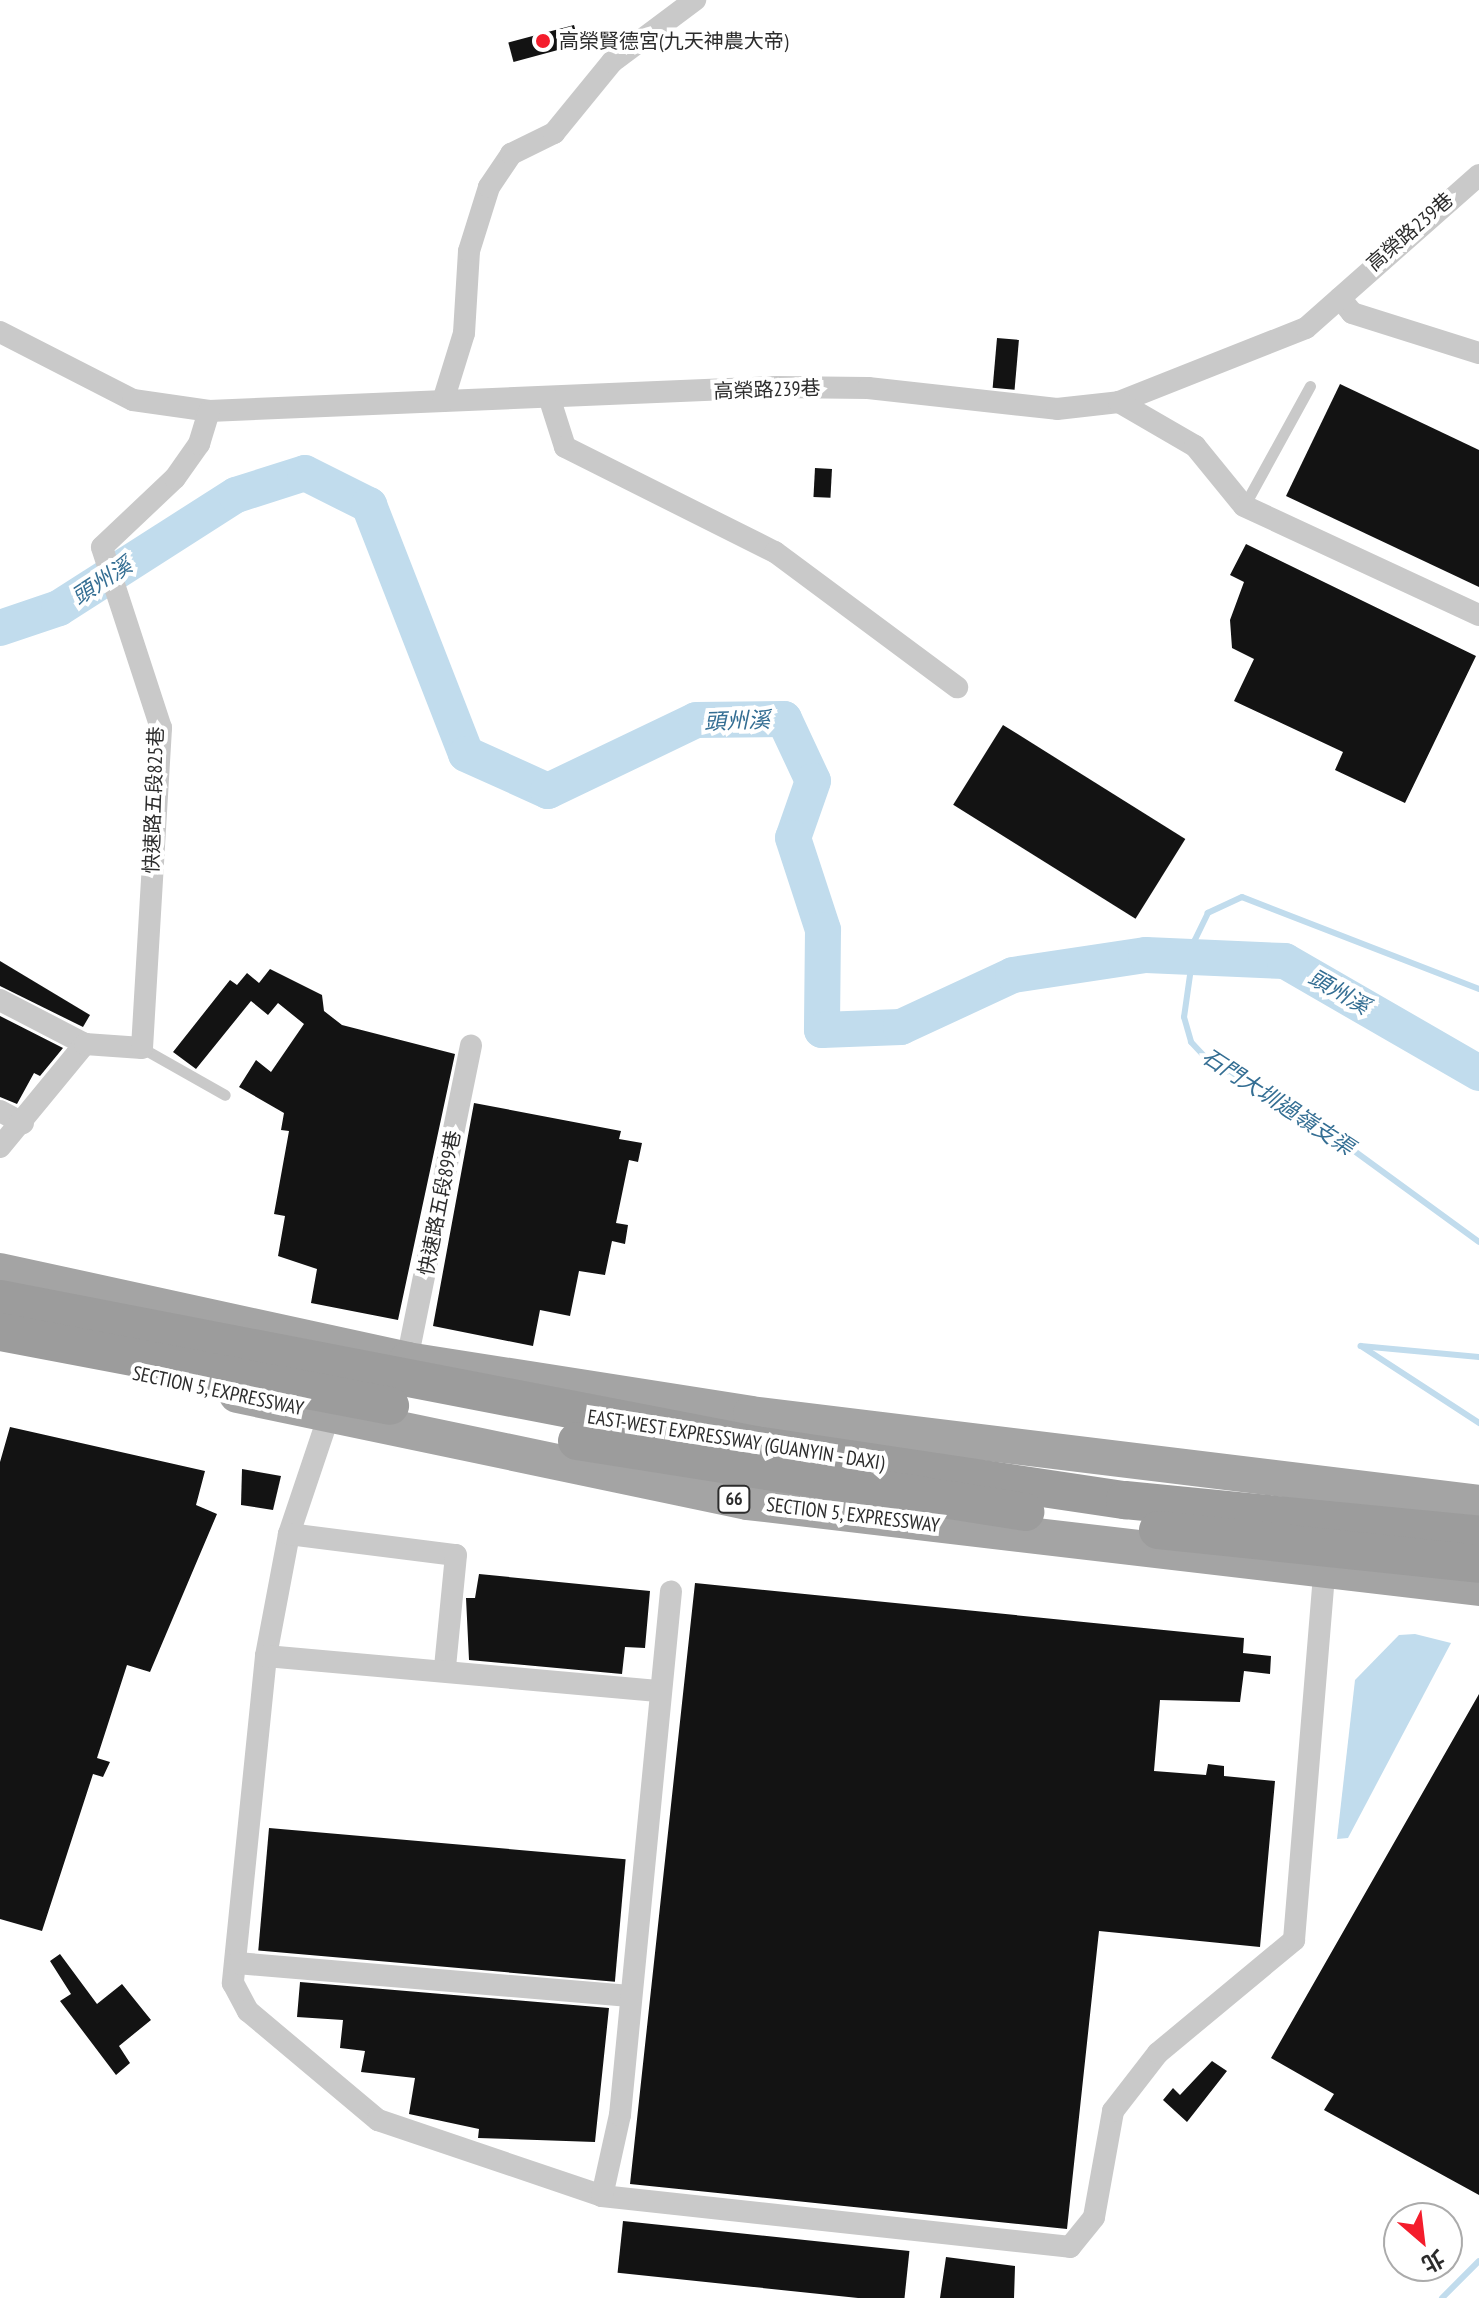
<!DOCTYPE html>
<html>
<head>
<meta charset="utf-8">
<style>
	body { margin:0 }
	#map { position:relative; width:1479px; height:2298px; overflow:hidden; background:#fff; font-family:"PT Sans Narrow","Noto Sans TC",sans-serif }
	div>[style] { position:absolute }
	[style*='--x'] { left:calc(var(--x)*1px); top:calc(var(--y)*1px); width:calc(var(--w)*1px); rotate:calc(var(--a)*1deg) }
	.water>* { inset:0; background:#c1dced }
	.stream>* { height:6px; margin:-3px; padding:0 3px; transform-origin:3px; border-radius:3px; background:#c1dced }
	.river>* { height:36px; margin:-18px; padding:0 18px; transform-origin:18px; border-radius:18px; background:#c1dced }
	.building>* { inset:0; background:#131313; transform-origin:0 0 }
	.service>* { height:11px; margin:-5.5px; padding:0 5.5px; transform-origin:5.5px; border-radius:5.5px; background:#c9c9c9 }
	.minor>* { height:22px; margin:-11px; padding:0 11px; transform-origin:11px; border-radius:11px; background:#c9c9c9 }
	.primary>* { height:36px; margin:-18px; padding:0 18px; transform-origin:18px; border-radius:18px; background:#a4a4a4 }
	.trunk>* { height:38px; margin:-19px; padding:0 19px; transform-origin:19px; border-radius:19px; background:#9c9c9c }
	.dots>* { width:22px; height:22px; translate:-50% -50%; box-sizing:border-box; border:4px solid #fff; border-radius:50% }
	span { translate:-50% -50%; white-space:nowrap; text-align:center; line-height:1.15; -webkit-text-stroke:8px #fff; paint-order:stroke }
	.shield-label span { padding:2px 6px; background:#fff; border:2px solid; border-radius:6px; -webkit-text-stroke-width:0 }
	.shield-label { font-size:18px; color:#2c2c2c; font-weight:700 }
	.poi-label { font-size:20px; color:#2c2c2c }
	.left { translate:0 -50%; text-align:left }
	.street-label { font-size:20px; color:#2c2c2c }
	.water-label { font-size:22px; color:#346e93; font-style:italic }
	.north { position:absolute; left:1383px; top:2202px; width:80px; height:80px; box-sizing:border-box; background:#fff; border:2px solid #ababab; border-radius:50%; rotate:152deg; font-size:22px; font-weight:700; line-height:32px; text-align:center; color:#2c2c2c }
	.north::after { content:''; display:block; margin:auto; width:28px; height:36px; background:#f41d2c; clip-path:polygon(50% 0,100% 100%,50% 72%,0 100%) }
</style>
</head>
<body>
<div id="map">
	<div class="water">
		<div style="clip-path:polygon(1415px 1634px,1451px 1643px,1348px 1838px,1337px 1839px,1355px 1680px,1399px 1635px)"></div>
	</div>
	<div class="stream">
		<div style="--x:1479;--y:989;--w:254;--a:-158.8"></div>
		<div style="--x:1242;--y:897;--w:38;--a:155"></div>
		<div style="--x:1208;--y:913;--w:30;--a:116"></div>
		<div style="--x:1195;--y:940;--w:78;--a:98.1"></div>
		<div style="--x:1184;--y:1017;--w:26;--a:74"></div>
		<div style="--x:1191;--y:1042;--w:23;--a:47"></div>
		<div style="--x:1207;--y:1059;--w:145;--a:31.2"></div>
		<div style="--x:1331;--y:1134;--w:183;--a:36.1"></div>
		<div style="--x:1479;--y:1357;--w:119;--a:-174.7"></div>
		<div style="--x:1361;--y:1346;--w:141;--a:33.1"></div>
		<div style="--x:1442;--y:2298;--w:52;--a:-45"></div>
	</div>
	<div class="river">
		<div style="--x:0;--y:628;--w:62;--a:-18.7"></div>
		<div style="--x:59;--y:608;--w:210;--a:-32.6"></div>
		<div style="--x:236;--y:495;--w:72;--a:-17.7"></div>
		<div style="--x:305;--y:473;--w:72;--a:26.6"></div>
		<div style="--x:369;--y:505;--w:267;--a:68.7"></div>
		<div style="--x:466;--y:754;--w:90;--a:24.3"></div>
		<div style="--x:548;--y:791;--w:164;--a:-25.6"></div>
		<div style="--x:696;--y:720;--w:88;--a:-0.7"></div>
		<div style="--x:784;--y:719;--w:68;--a:64.9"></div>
		<div style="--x:813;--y:781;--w:60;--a:109.3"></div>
		<div style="--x:793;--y:838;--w:97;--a:71.9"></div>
		<div style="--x:823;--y:930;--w:100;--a:90.6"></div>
		<div style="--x:822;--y:1030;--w:79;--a:-2.2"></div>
		<div style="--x:901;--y:1027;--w:123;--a:-24.9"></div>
		<div style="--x:1013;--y:975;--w:134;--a:-8.6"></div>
		<div style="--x:1146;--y:955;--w:139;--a:2.5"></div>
		<div style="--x:1285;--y:961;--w:224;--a:30"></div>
	</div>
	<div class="building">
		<div style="left:574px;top:25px;width:20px;height:68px;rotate:75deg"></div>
		<div style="left:997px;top:338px;width:22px;height:50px;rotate:5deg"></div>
		<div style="clip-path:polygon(1340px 384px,1479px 450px,1479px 587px,1286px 496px)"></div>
		<div style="left:815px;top:468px;width:17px;height:29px;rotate:3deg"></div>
		<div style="clip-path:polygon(1246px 544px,1476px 656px,1405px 803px,1335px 770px,1343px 752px,1234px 701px,1254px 659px,1232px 648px,1230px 620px,1244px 582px,1230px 575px)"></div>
		<div style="left:1003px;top:725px;width:215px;height:94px;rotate:32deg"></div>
		<div style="clip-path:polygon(0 961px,90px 1015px,83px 1027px,0 986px)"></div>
		<div style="clip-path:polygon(270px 969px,322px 995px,324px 1011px,342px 1025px,455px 1054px,398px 1320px,311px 1303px,317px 1269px,278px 1256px,285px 1216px,274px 1214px,289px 1131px,281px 1130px,284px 1113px,239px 1087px,256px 1060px,271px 1072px,304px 1024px,278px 1003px,268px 1015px,251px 1001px,196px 1069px,173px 1052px,230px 980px,237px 985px,247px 973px,259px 983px)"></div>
		<div style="clip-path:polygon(0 1016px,63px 1048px,40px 1076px,34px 1073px,17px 1104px,0 1097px)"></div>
		<div style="clip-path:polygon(474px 1103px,621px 1131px,619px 1139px,642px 1143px,638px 1162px,629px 1160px,616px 1223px,628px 1225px,625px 1244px,612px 1241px,605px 1275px,579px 1271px,570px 1316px,540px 1310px,533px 1346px,433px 1326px)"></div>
		<div style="clip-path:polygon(10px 1427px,205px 1471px,196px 1505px,217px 1514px,150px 1672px,127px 1665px,97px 1758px,110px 1762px,103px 1777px,93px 1774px,42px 1931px,0 1919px,0 1462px)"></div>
		<div style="clip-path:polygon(242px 1469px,281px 1476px,273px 1510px,241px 1505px)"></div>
		<div style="clip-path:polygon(479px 1574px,650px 1591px,645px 1648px,625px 1647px,622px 1674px,469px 1660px,466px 1598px,475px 1598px)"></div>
		<div style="clip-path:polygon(695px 1583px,1244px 1638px,1243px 1653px,1271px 1656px,1270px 1674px,1244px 1671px,1240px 1702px,1160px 1700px,1154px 1771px,1206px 1775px,1208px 1764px,1224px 1766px,1224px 1776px,1275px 1781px,1260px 1947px,1099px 1931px,1067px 2229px,630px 2184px)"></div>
		<div style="clip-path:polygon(1479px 1694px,1479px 2195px,1324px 2110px,1334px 2094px,1271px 2058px)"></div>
		<div style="left:269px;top:1828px;width:358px;height:123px;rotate:5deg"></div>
		<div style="clip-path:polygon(60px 1954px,97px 2004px,122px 1984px,151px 2020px,119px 2046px,130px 2063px,116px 2075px,60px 2001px,71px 1994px,50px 1961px)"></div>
		<div style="clip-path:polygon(300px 1982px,609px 2008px,595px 2142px,478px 2138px,479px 2129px,409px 2114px,415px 2078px,361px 2072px,365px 2051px,340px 2048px,343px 2020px,297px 2017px)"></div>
		<div style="clip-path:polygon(1212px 2061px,1227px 2071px,1187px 2122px,1163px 2100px,1173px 2088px,1180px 2095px)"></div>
		<div style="left:623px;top:2221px;width:288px;height:52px;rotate:6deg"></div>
		<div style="clip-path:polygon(946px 2257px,1015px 2266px,1014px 2298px,940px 2298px)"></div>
	</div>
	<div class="service">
		<div style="--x:1244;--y:506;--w:137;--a:-61.2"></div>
		<div style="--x:142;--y:1048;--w:95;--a:29.5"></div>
	</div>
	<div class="minor">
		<div style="--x:1340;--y:298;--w:19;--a:51"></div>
		<div style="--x:1352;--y:313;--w:133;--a:17.5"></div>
		<div style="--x:0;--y:332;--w:149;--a:27.1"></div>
		<div style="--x:133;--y:400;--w:77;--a:8.2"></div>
		<div style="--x:209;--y:411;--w:569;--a:-2.42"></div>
		<div style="--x:777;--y:387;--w:91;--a:0.6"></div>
		<div style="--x:868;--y:388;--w:190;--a:6.3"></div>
		<div style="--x:1057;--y:409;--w:62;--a:-6.4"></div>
		<div style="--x:1119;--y:402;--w:201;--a:-21.6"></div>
		<div style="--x:1306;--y:328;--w:231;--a:-41.5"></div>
		<div style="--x:550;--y:400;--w:49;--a:72.3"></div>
		<div style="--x:565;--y:447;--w:235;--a:26.6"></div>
		<div style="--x:775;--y:552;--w:227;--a:36.6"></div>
		<div style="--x:443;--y:401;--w:71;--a:-72.8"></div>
		<div style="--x:464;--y:333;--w:82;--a:-86.5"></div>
		<div style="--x:469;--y:251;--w:67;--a:-72.6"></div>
		<div style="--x:489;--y:187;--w:40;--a:-56"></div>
		<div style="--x:511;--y:154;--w:48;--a:-26"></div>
		<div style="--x:554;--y:133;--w:92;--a:-50.8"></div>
		<div style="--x:612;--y:62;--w:104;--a:-36.8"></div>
		<div style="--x:1119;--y:402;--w:88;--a:30.1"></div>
		<div style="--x:1195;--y:446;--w:77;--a:50.8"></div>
		<div style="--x:1244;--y:506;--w:259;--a:24.9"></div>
		<div style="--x:0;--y:1000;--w:96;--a:27.4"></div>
		<div style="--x:0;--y:1111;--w:26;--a:28"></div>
		<div style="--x:0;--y:1147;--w:134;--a:-50.5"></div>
		<div style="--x:85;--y:1044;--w:57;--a:4"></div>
		<div style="--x:142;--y:1048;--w:321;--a:-86.6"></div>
		<div style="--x:161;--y:728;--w:190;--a:-108.1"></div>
		<div style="--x:102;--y:547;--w:100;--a:-43.4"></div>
		<div style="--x:175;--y:478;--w:42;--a:-54.8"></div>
		<div style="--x:199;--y:444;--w:34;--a:-73"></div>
		<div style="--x:407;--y:1360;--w:321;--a:-78.5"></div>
		<div style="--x:329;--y:1415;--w:126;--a:108.6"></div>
		<div style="--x:289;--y:1534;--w:124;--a:100.7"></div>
		<div style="--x:266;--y:1656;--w:329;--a:95.8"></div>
		<div style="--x:233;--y:1983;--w:32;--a:62"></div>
		<div style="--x:248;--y:2011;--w:170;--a:40"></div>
		<div style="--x:378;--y:2120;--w:237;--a:18.7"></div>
		<div style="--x:602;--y:2196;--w:471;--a:6.2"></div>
		<div style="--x:1070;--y:2247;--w:38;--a:-51"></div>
		<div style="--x:1094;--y:2217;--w:108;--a:-79.8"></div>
		<div style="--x:1113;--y:2111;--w:73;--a:-52.2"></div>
		<div style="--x:1158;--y:2053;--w:177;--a:-39.7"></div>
		<div style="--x:1294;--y:1940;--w:369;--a:-85.3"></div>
		<div style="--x:289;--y:1534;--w:168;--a:7.2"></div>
		<div style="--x:456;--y:1555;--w:113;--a:95.6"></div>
		<div style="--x:266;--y:1656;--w:396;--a:5.1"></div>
		<div style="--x:237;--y:1963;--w:394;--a:4.8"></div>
		<div style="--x:602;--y:2196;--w:83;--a:-77.5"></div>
		<div style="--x:620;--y:2115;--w:526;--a:-84.44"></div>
	</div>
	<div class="primary">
		<div style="--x:0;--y:1271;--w:417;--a:12.3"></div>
		<div style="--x:407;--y:1360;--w:348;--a:8.9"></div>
		<div style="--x:751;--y:1414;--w:733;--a:6.97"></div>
		<div style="--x:237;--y:1395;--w:522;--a:11.83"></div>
		<div style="--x:748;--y:1502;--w:736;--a:6.71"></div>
	</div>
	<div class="trunk">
		<div style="--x:0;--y:1299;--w:769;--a:10.94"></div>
		<div style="--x:755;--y:1445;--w:374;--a:8.5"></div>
		<div style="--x:1125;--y:1500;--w:356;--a:5.6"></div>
		<div style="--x:0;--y:1332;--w:397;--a:10.7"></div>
		<div style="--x:577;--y:1441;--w:454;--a:9"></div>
		<div style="--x:1158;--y:1530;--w:323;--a:6"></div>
	</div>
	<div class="dots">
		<div style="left:543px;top:41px;background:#f41d2c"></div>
	</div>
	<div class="shield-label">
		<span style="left:734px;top:1499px">66</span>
	</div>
	<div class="poi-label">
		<span class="left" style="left:559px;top:41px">高榮賢德宮(九天神農大帝)</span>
	</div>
	<div class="street-label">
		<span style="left:1410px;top:232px;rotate:-41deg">高榮路239巷</span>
		<span style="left:767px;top:390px;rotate:-2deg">高榮路239巷</span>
		<span style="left:154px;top:800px;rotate:-88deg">快速路五段825巷</span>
		<span style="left:440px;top:1203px;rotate:-79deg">快速路五段899巷</span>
		<span style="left:218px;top:1391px;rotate:12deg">SECTION 5, EXPRESSWAY</span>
		<span style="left:736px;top:1440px;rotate:9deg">EAST-WEST EXPRESSWAY (GUANYIN - DAXI)</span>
		<span style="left:853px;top:1515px;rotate:7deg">SECTION 5, EXPRESSWAY</span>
	</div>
	<div class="water-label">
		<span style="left:102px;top:581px;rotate:-33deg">頭州溪</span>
		<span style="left:737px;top:721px;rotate:-2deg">頭州溪</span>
		<span style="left:1339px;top:992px;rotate:30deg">頭州溪</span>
		<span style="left:1278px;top:1102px;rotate:33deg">石門大圳過嶺支渠</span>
	</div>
	<div class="north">北</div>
</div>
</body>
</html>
